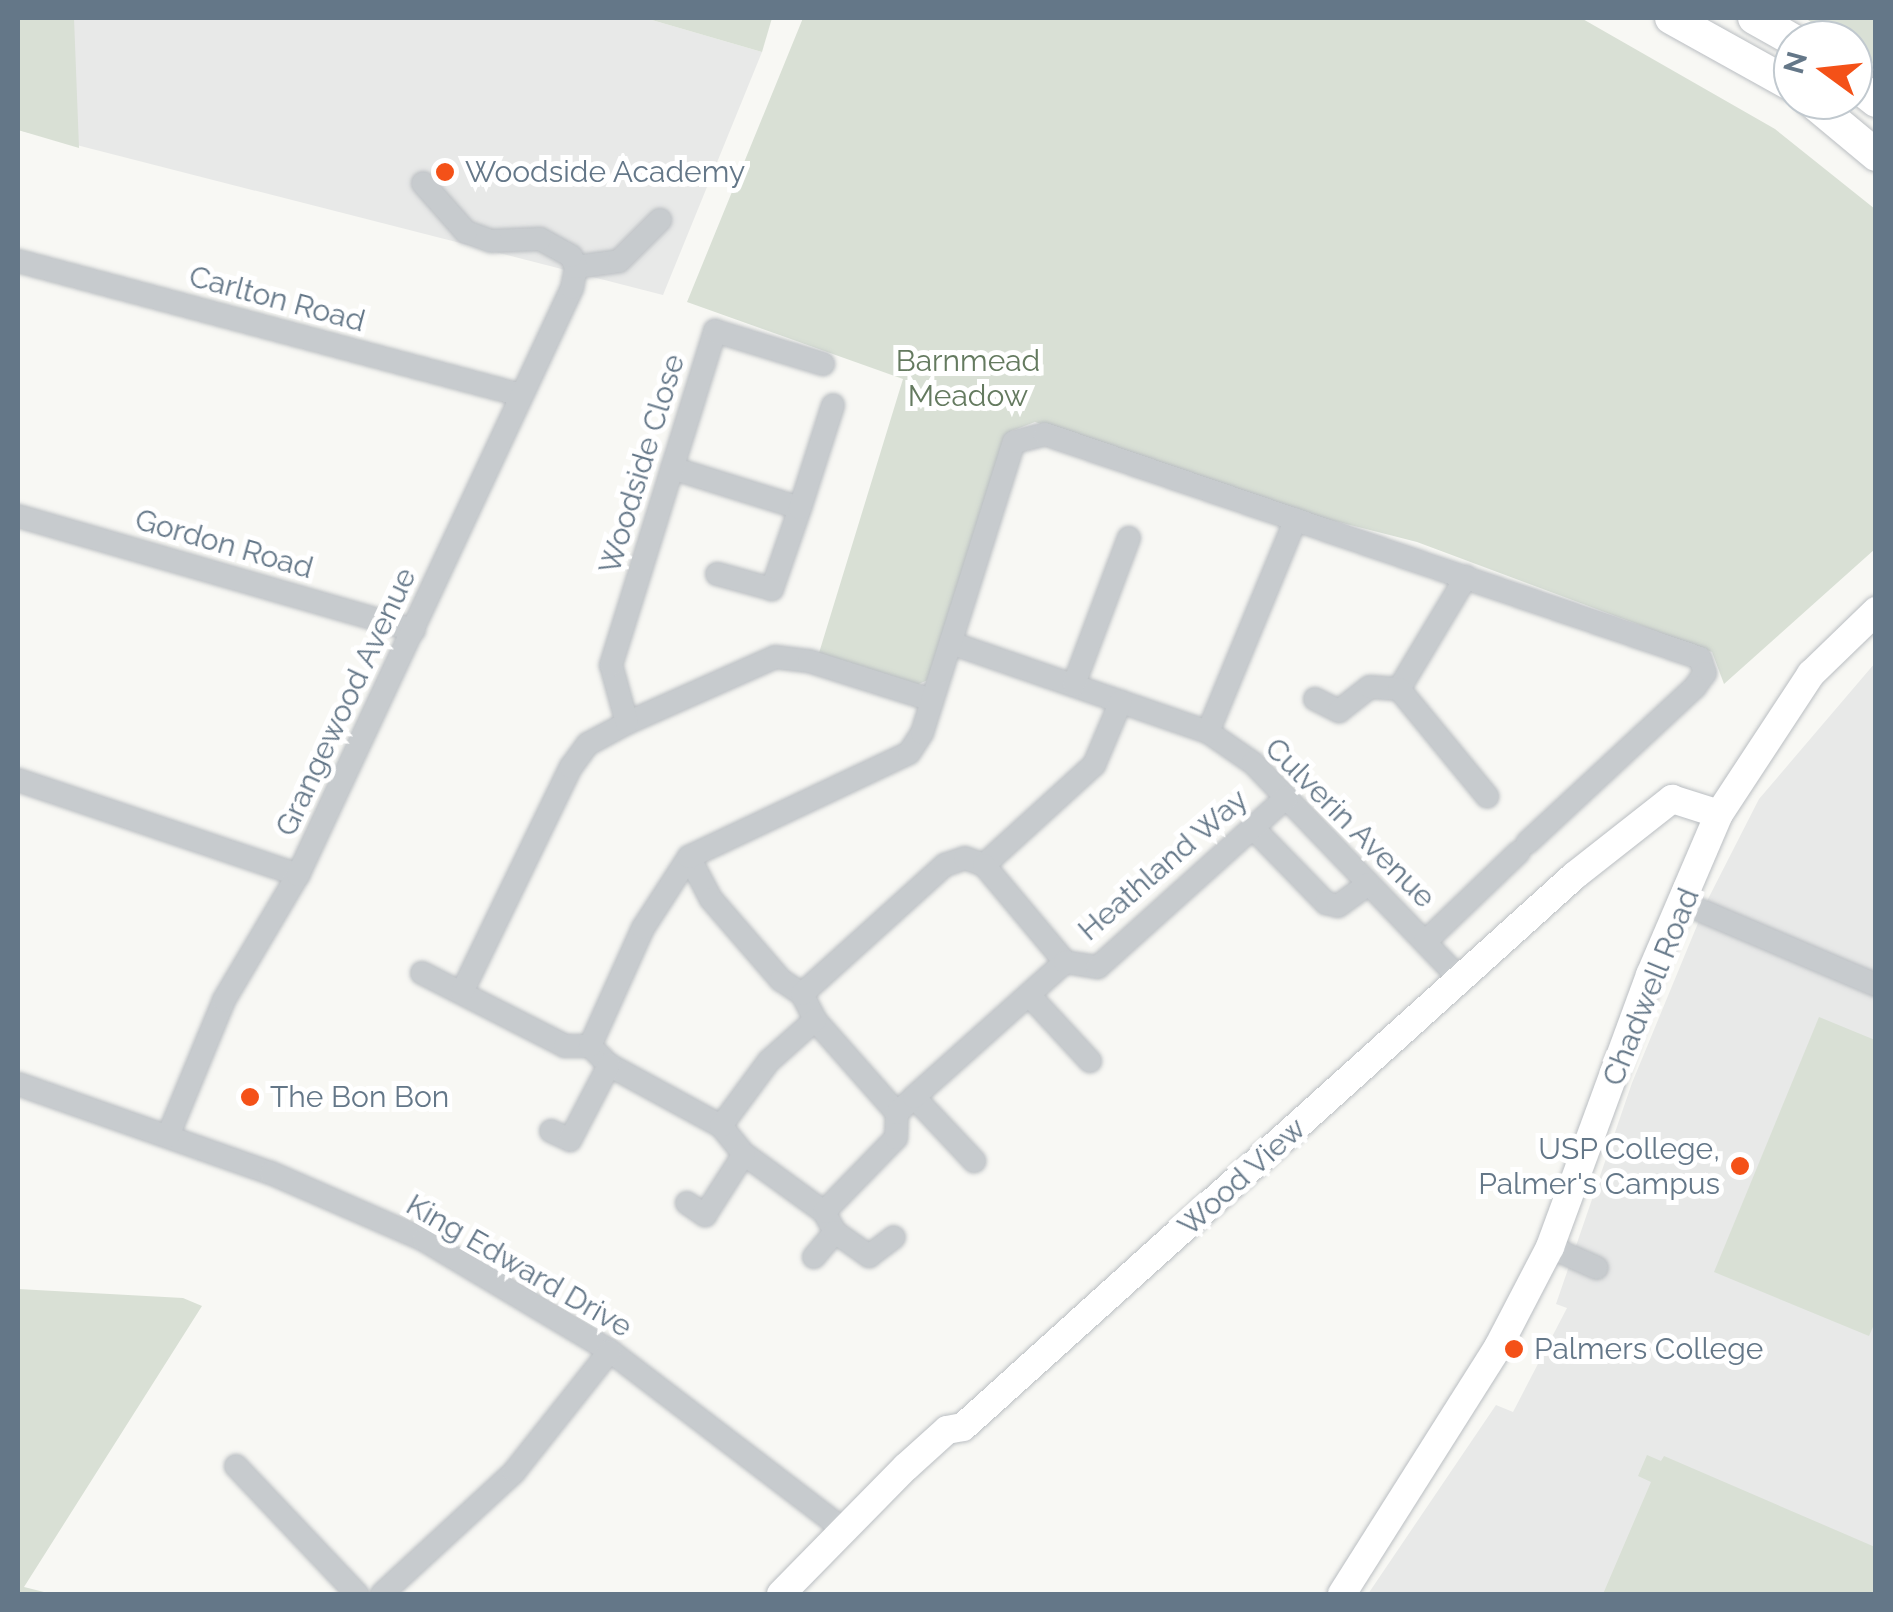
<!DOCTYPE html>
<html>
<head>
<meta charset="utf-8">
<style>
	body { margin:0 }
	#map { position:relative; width:1893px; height:1612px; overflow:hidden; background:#f8f8f4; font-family:Raleway,sans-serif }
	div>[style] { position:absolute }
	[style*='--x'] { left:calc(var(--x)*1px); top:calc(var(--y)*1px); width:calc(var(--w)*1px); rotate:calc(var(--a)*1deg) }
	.built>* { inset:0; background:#e8e9e8 }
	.green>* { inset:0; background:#d9e0d5 }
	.roads { filter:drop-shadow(0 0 2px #babec2) drop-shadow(0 0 2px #babec2) }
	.minor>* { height:22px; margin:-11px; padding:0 11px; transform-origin:11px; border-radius:11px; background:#c7cbce }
	.major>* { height:28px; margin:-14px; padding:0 14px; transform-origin:14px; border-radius:14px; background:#fff }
	.highway>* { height:32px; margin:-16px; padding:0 16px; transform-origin:16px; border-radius:16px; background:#fff }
	.dots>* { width:28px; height:28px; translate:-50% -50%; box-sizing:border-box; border:5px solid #fff; border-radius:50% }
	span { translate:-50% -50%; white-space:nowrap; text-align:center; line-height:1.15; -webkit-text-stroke:10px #fff; paint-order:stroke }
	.poi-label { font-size:30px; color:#647788 }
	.left { translate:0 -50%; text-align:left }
	.right { translate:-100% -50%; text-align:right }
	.street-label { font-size:30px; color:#647788 }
	.park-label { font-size:30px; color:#647a5f }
	.frame { position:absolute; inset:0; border:20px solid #647788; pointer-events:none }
	.north { position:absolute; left:1773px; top:20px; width:100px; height:100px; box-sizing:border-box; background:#fff; border:2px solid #c1c9cf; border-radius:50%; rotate:285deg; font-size:28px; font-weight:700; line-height:40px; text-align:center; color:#647788 }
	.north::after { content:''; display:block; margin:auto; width:35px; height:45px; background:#f45118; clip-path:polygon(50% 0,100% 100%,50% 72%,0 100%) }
</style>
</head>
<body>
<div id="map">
	<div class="built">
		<div style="clip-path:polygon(18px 18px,645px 18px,762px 52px,663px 295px,18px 130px)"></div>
		<div style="clip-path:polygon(1875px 663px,1875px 1594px,1368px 1594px,1496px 1405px,1513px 1412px,1567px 1308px,1556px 1304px,1632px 1083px,1708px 899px,1759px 799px)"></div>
	</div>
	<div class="green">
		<div style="clip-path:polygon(18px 18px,74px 18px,79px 148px,18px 130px)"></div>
		<div style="clip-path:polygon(645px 18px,772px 18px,762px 52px)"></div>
		<div style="clip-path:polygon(803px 18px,1581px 18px,1775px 129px,1875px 209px,1875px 549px,1724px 684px,1712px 652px,1417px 542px,1315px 516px,1035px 422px,1011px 431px,928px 680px,914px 686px,819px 653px,903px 379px,687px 302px)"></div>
		<div style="clip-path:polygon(1805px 18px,1875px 18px,1875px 65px,1853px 50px,1853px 40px,1838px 40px)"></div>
		<div style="clip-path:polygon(1819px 1017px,1875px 1040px,1876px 1320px,1869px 1336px,1714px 1272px)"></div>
		<div style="clip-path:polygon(18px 1289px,183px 1298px,202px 1306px,24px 1587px,52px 1594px,18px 1594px)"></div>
		<div style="clip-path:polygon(1647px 1455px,1661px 1461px,1664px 1456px,1875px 1547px,1875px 1594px,1603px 1594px,1651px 1482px,1638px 1476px)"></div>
	</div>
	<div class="roads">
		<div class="minor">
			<div style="--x:18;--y:261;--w:521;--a:14.92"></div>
			<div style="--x:576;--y:267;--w:43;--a:-7.9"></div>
			<div style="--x:619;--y:261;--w:58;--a:-45"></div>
			<div style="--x:672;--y:468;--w:134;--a:17.4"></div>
			<div style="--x:800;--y:508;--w:86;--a:109.1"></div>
			<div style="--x:772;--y:589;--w:57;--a:-164.7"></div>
			<div style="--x:800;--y:508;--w:108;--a:-72.2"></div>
			<div style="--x:18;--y:516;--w:412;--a:16.1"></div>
			<div style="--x:951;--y:643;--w:272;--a:19.1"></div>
			<div style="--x:1208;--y:732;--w:55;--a:34.6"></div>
			<div style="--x:1253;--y:763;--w:298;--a:46.2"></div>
			<div style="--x:1074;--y:684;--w:156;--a:-69.4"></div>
			<div style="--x:1399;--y:689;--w:131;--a:-59.1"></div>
			<div style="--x:1315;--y:699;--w:27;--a:27"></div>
			<div style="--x:1339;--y:711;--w:39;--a:-38"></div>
			<div style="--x:1370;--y:687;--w:29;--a:4"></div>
			<div style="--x:1399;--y:689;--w:139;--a:50.6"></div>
			<div style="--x:627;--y:723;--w:162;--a:-24"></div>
			<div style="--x:775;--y:657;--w:34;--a:7"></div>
			<div style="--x:809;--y:661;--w:129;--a:17.6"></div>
			<div style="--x:1208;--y:732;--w:230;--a:-67.6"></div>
			<div style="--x:18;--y:780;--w:296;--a:18.7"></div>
			<div style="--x:1253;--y:828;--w:105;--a:45.8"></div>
			<div style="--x:1326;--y:903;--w:12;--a:14"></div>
			<div style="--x:1338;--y:906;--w:37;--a:-36"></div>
			<div style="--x:689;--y:857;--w:47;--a:62.4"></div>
			<div style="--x:711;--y:899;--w:107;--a:49.2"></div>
			<div style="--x:781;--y:980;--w:25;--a:34"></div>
			<div style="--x:802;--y:994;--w:29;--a:63"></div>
			<div style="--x:815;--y:1020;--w:124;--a:48.6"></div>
			<div style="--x:984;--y:865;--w:149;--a:-42.3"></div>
			<div style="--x:1094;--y:765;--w:69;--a:-67.1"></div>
			<div style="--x:1683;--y:903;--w:210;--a:23"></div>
			<div style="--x:1425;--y:942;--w:130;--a:-43.8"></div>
			<div style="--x:422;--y:973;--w:161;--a:27"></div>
			<div style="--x:565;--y:1046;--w:25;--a:0"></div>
			<div style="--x:590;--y:1046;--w:27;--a:45"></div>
			<div style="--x:609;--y:1065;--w:128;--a:28.6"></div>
			<div style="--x:721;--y:1126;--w:36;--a:51"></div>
			<div style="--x:744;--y:1154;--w:99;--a:35.9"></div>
			<div style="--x:824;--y:1212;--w:23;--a:61"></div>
			<div style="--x:462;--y:992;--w:250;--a:-64.2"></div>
			<div style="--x:571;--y:767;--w:29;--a:-54"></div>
			<div style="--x:588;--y:744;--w:44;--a:-28.3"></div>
			<div style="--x:627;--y:723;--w:60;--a:-105.4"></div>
			<div style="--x:611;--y:665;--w:350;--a:-72.7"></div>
			<div style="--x:715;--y:331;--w:113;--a:17"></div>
			<div style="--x:802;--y:994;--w:193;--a:-42.1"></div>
			<div style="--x:945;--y:865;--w:21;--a:-19"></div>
			<div style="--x:965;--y:858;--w:20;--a:20"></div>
			<div style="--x:984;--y:865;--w:126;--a:50.1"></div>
			<div style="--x:1029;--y:995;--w:90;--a:47.3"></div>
			<div style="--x:590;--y:1046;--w:129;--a:-65.8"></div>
			<div style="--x:643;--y:928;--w:85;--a:-57.1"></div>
			<div style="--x:689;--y:857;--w:243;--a:-25.3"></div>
			<div style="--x:909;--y:753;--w:24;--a:-57"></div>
			<div style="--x:922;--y:733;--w:305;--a:-72.5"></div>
			<div style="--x:1014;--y:442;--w:32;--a:-14"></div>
			<div style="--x:1045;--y:434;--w:692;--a:18.88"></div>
			<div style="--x:1700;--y:658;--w:16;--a:72"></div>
			<div style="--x:1705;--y:673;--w:17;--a:126"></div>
			<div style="--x:1695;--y:687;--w:229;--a:137.1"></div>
			<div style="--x:18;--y:1084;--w:268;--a:19.4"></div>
			<div style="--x:271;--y:1173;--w:167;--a:23.6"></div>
			<div style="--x:424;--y:1240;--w:217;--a:30.8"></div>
			<div style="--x:610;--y:1351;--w:290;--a:37.4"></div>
			<div style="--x:914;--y:1097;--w:88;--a:46.8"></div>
			<div style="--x:721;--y:1126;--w:81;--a:-53.6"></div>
			<div style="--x:769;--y:1061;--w:62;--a:-41.7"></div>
			<div style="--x:551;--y:1131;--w:21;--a:25"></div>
			<div style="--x:570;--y:1140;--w:85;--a:-62.5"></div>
			<div style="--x:168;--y:1136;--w:147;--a:-67.6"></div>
			<div style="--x:224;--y:1000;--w:145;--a:-59.4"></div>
			<div style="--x:298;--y:875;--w:648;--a:-64.98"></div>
			<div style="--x:572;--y:288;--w:21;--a:-79"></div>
			<div style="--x:576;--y:267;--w:12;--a:-114"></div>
			<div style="--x:571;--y:256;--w:35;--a:-151"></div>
			<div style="--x:540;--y:239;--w:49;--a:177.7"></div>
			<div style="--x:491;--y:241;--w:27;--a:-160"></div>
			<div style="--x:466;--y:232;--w:65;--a:-131.3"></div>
			<div style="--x:687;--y:1203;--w:22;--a:34"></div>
			<div style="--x:705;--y:1215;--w:72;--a:-57.4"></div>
			<div style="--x:824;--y:1212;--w:103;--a:-45.8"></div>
			<div style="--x:896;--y:1138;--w:25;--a:-88"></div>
			<div style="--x:897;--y:1113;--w:23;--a:-43"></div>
			<div style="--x:914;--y:1097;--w:203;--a:-41.8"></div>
			<div style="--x:1065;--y:962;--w:33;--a:9"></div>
			<div style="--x:1098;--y:967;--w:253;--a:-42"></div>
			<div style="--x:1550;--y:1247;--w:51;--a:24.1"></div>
			<div style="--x:814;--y:1257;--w:33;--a:-50"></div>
			<div style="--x:835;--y:1232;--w:42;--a:35.2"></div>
			<div style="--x:869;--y:1256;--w:31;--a:-37"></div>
			<div style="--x:236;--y:1466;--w:176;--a:46.6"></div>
			<div style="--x:382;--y:1594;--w:180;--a:-42.7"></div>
			<div style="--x:514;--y:1472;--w:154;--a:-51.6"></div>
		</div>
		<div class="major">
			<div style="--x:781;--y:1594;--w:178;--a:-45.5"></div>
			<div style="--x:906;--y:1467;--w:55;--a:-42.1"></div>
			<div style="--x:947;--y:1430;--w:16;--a:-11"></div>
			<div style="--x:963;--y:1427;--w:823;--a:-42.04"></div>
			<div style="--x:1574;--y:876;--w:125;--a:-38.2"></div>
			<div style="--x:1672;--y:799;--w:49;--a:17.7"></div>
			<div style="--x:1342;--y:1594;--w:292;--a:-57.7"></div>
			<div style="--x:1498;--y:1347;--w:113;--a:-62.5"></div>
			<div style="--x:1550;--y:1247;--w:290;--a:-69.8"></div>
			<div style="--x:1650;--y:975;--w:175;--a:-66.8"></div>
			<div style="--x:1719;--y:814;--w:168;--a:-56.7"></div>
			<div style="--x:1811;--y:674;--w:91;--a:-44.1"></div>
		</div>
		<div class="highway">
			<div style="--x:1671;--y:18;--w:140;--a:29.1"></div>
			<div style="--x:1754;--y:18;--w:45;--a:29.4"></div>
			<div style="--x:1853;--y:83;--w:29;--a:38"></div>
			<div style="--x:1810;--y:100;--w:86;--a:39.8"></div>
		</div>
	</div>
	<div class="dots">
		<div style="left:445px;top:172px;background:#f45118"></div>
		<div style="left:250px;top:1097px;background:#f45118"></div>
		<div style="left:1740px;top:1166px;background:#f45118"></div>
		<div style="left:1514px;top:1349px;background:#f45118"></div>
	</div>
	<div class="poi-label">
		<span class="left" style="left:465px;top:172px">Woodside Academy</span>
		<span class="left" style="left:270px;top:1097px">The Bon Bon</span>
		<span class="right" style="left:1720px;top:1166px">USP College,<br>Palmer's Campus</span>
		<span class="left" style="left:1534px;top:1349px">Palmers College</span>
	</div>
	<div class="street-label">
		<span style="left:277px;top:299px;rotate:15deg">Carlton Road</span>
		<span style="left:642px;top:464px;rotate:-73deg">Woodside Close</span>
		<span style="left:224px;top:544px;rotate:16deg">Gordon Road</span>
		<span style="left:346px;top:702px;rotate:-65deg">Grangewood Avenue</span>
		<span style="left:1350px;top:823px;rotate:45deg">Culverin Avenue</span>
		<span style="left:1163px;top:865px;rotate:-41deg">Heathland Way</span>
		<span style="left:1651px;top:987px;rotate:-68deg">Chadwell Road</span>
		<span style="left:1242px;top:1177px;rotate:-42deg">Wood View</span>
		<span style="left:519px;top:1266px;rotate:30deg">King Edward Drive</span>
	</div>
	<div class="park-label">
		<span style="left:968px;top:378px">Barnmead<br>Meadow</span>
	</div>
	<div class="frame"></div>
	<div class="north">N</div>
</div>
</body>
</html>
